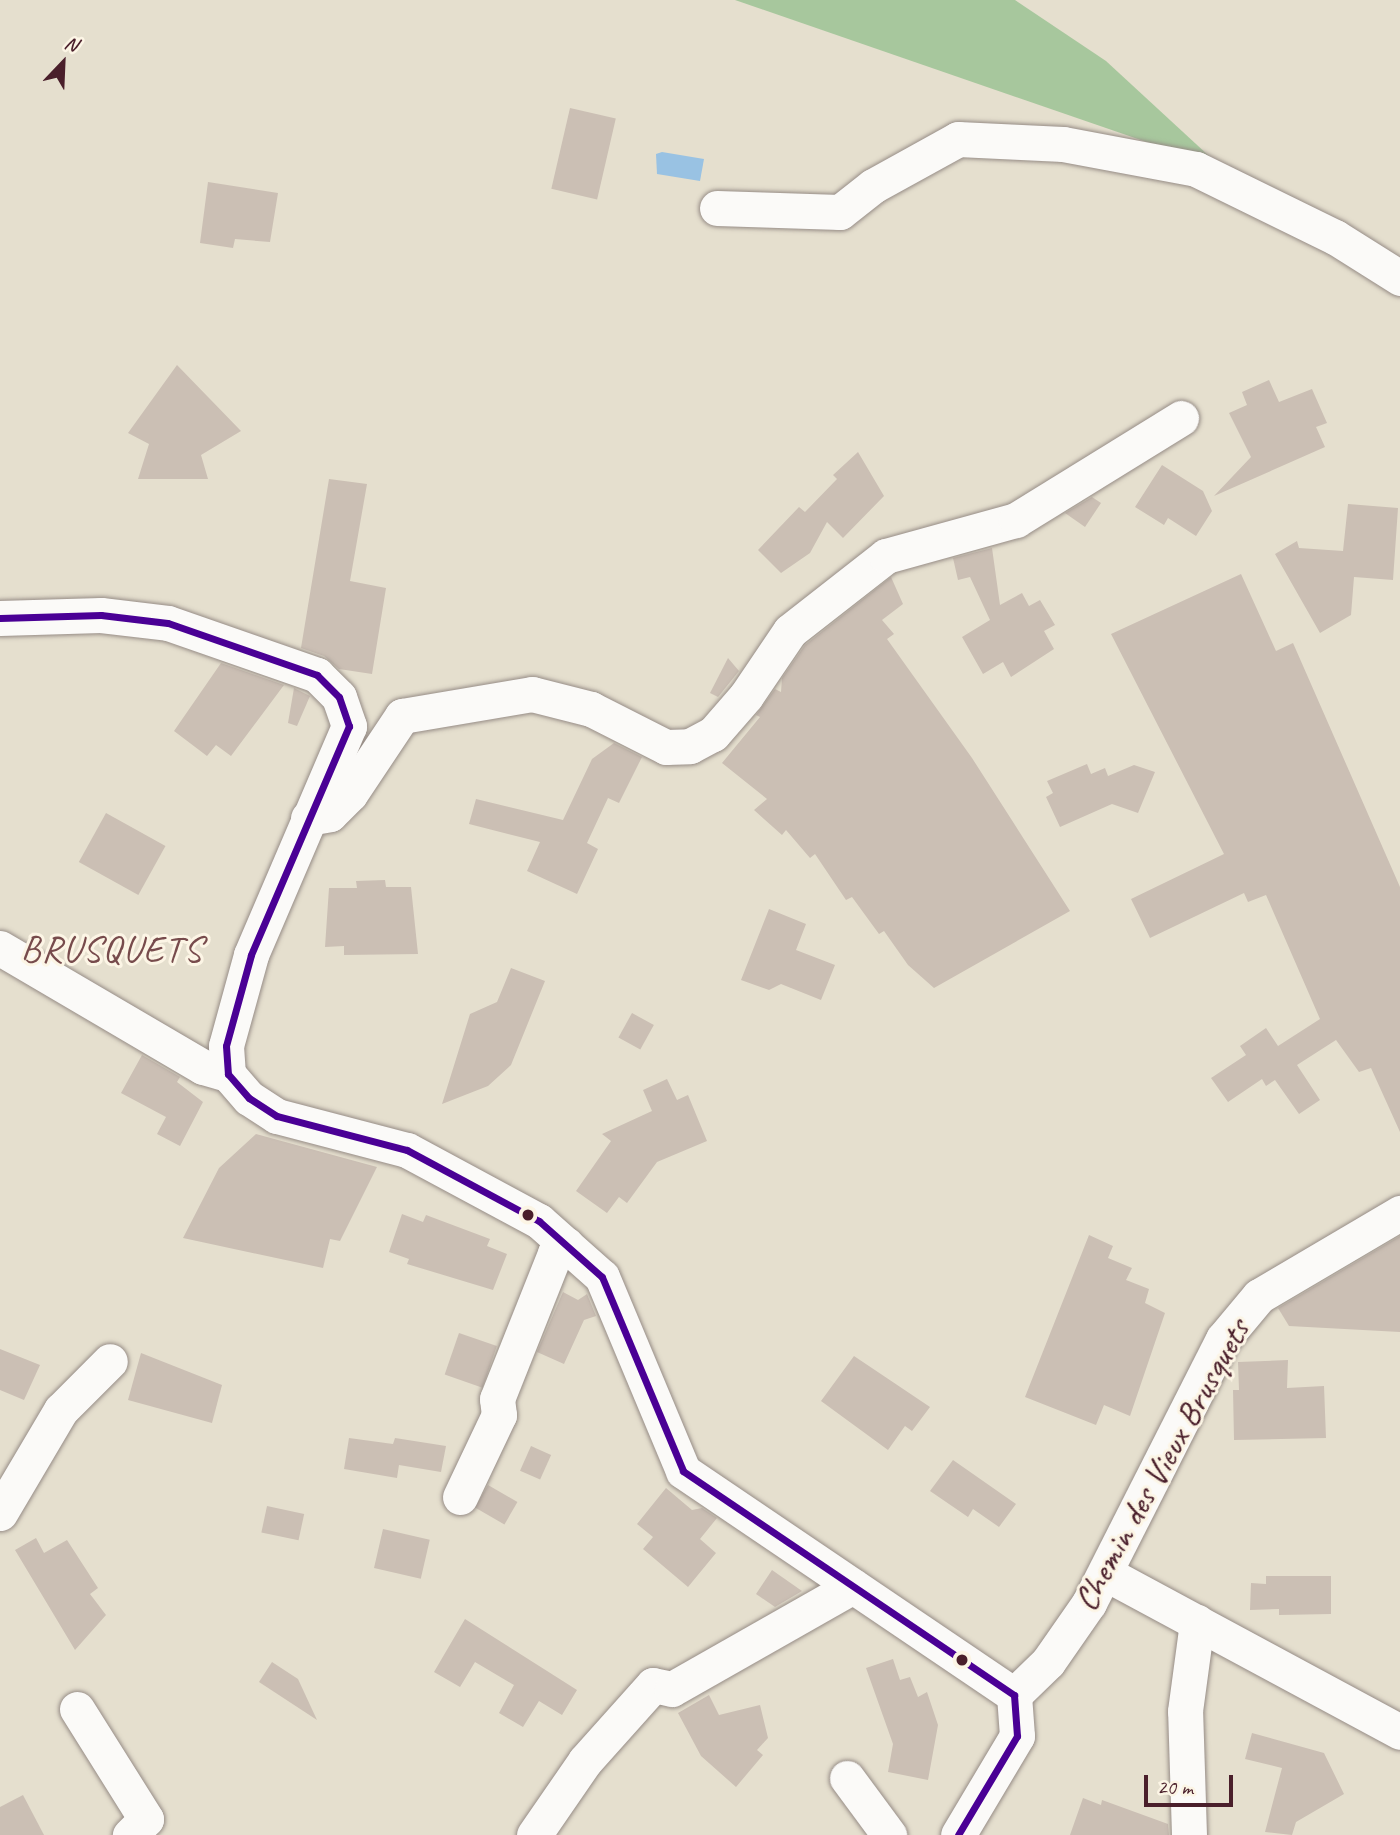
<!DOCTYPE html>
<html>
<head>
<meta charset="utf-8">
<style>
	body { margin:0 }
	#map { position:relative; width:1400px; height:1835px; overflow:hidden; background:#e5dfce; font-family:Caveat,sans-serif }
	div>[style] { position:absolute }
	[style*='--x'] { left:calc(var(--x)*1px); top:calc(var(--y)*1px); width:calc(var(--w)*1px); rotate:calc(var(--a)*1deg) }
	.forest>* { inset:0; background:#a7c79d }
	.water>* { inset:0; background:#99c2e3 }
	.building>* { inset:0; background:#cbbfb4; transform-origin:0 0 }
	.roads { filter:drop-shadow(0 0 2px #968c86) drop-shadow(0 0 2px #968c86) }
	.minor>* { height:35px; margin:-17.5px; padding:0 17.5px; transform-origin:17.5px; border-radius:17.5px; background:#fbfaf8 }
	.bus-1>* { height:7px; margin:-3.5px; padding:0 3.5px; transform-origin:3.5px; border-radius:3.5px; background:#4a0095 }
	.dots>* { width:19px; height:19px; translate:-50% -50%; box-sizing:border-box; border:4px solid #fcf5e5; border-radius:50% }
	span { translate:-50% -50%; white-space:nowrap; text-align:center; line-height:1.15; -webkit-text-stroke:6px #fcf5e5; paint-order:stroke }
	.street-label { font-size:35px; color:#4a1f2b }
	.neighbourhood-label { font-size:37px; color:#774b4c; letter-spacing:2px }
	.north { position:absolute; left:28px; top:28px; width:70px; height:70px; -webkit-text-stroke:5px #fcf5e5; paint-order:stroke; rotate:23deg; font-size:19px; font-weight:700; line-height:28px; text-align:center; color:#4a1f2b }
	.north::after { content:''; display:block; margin:auto; width:24px; height:32px; background:#4a1f2b; clip-path:polygon(50% 0,100% 100%,50% 72%,0 100%) }
	.scale { position:absolute; left:1144px; top:1775px; width:89px; height:32px; box-sizing:border-box; border:4px solid #4a1f2b; border-top:0; padding-left:9px; font-size:21px; line-height:24px; white-space:nowrap; color:#4a1f2b; -webkit-text-stroke:5px #fcf5e5; paint-order:stroke }
</style>
</head>
<body>
<div id="map">
	<div class="forest">
		<div style="clip-path:polygon(735px 0,1015px 0,1106px 61px,1222px 168px)"></div>
	</div>
	<div class="water">
		<div style="clip-path:polygon(662px 152px,704px 159px,700px 181px,657px 174px,656px 154px)"></div>
	</div>
	<div class="building">
		<div style="left:570px;top:108px;width:47px;height:83px;rotate:13deg"></div>
		<div style="clip-path:polygon(208px 182px,278px 193px,270px 242px,235px 239px,233px 248px,200px 243px)"></div>
		<div style="clip-path:polygon(177px 365px,241px 431px,201px 455px,208px 479px,138px 479px,149px 444px,128px 433px)"></div>
		<div style="clip-path:polygon(1269px 380px,1279px 402px,1312px 389px,1327px 423px,1316px 427px,1325px 447px,1214px 496px,1251px 457px,1229px 413px,1247px 405px,1242px 392px)"></div>
		<div style="clip-path:polygon(858px 452px,884px 496px,843px 538px,827px 522px,810px 553px,781px 573px,758px 550px,799px 507px,805px 512px,837px 479px,833px 475px)"></div>
		<div style="clip-path:polygon(1162px 465px,1203px 491px,1212px 511px,1196px 536px,1168px 518px,1164px 525px,1135px 507px)"></div>
		<div style="clip-path:polygon(329px 479px,367px 484px,350px 581px,386px 588px,372px 674px,339px 669px,324px 656px,301px 648px)"></div>
		<div style="clip-path:polygon(1092px 497px,1101px 503px,1085px 527px,1065px 513px)"></div>
		<div style="clip-path:polygon(1348px 504px,1398px 508px,1393px 580px,1354px 577px,1351px 615px,1320px 633px,1275px 554px,1297px 541px,1299px 548px,1343px 551px)"></div>
		<div style="clip-path:polygon(992px 548px,1000px 605px,1022px 593px,1029px 606px,1040px 600px,1055px 625px,1044px 631px,1054px 649px,1011px 677px,1003px 662px,983px 674px,962px 637px,990px 620px,970px 577px,958px 580px,953px 558px)"></div>
		<div style="clip-path:polygon(1241px 574px,1276px 651px,1293px 643px,1400px 887px,1400px 1132px,1371px 1068px,1359px 1072px,1336px 1040px,1297px 1065px,1320px 1100px,1299px 1114px,1275px 1080px,1266px 1086px,1262px 1079px,1228px 1102px,1211px 1078px,1246px 1055px,1240px 1046px,1266px 1028px,1278px 1046px,1320px 1019px,1266px 895px,1248px 902px,1244px 893px,1150px 938px,1131px 899px,1224px 854px,1111px 634px)"></div>
		<div style="clip-path:polygon(891px 577px,903px 604px,882px 620px,894px 634px,887px 639px,972px 758px,1070px 911px,934px 988px,908px 965px,884px 931px,879px 934px,852px 897px,846px 900px,815px 854px,810px 858px,786px 830px,782px 835px,754px 810px,767px 799px,722px 763px,760px 717px,756px 715px,775px 689px,781px 692px,782px 678px,805px 645px)"></div>
		<div style="clip-path:polygon(728px 658px,739px 671px,718px 697px,710px 693px)"></div>
		<div style="clip-path:polygon(221px 663px,284px 685px,231px 756px,216px 745px,207px 756px,174px 731px)"></div>
		<div style="clip-path:polygon(294px 688px,310px 696px,297px 726px,288px 723px)"></div>
		<div style="clip-path:polygon(614px 743px,642px 757px,619px 803px,608px 798px,587px 843px,598px 849px,577px 894px,527px 871px,540px 842px,469px 824px,476px 799px,563px 820px,592px 759px)"></div>
		<div style="clip-path:polygon(1087px 764px,1091px 774px,1105px 768px,1108px 776px,1134px 765px,1155px 772px,1138px 813px,1112px 804px,1060px 827px,1046px 797px,1053px 793px,1047px 781px)"></div>
		<div style="left:106px;top:813px;width:68px;height:56px;rotate:29deg"></div>
		<div style="clip-path:polygon(385px 880px,386px 887px,411px 887px,418px 954px,344px 955px,344px 946px,325px 947px,329px 888px,357px 888px,356px 881px)"></div>
		<div style="clip-path:polygon(769px 909px,806px 924px,796px 950px,835px 965px,821px 1000px,781px 984px,769px 990px,741px 980px)"></div>
		<div style="clip-path:polygon(511px 968px,545px 981px,511px 1065px,488px 1086px,442px 1104px,470px 1014px,497px 1002px)"></div>
		<div style="left:632px;top:1013px;width:25px;height:28px;rotate:29deg"></div>
		<div style="clip-path:polygon(142px 1055px,180px 1077px,177px 1082px,203px 1102px,180px 1146px,157px 1134px,166px 1117px,121px 1093px)"></div>
		<div style="clip-path:polygon(667px 1079px,677px 1100px,688px 1095px,707px 1141px,657px 1162px,627px 1203px,619px 1197px,607px 1213px,576px 1191px,611px 1141px,602px 1134px,652px 1111px,643px 1090px)"></div>
		<div style="clip-path:polygon(256px 1134px,377px 1167px,340px 1241px,330px 1239px,323px 1268px,183px 1238px,219px 1168px)"></div>
		<div style="clip-path:polygon(402px 1214px,423px 1222px,426px 1215px,490px 1239px,487px 1246px,507px 1254px,493px 1290px,407px 1264px,409px 1259px,389px 1252px)"></div>
		<div style="clip-path:polygon(1089px 1235px,1113px 1246px,1108px 1258px,1132px 1268px,1126px 1280px,1149px 1289px,1145px 1303px,1165px 1313px,1130px 1416px,1104px 1405px,1096px 1425px,1025px 1397px)"></div>
		<div style="clip-path:polygon(1400px 1236px,1400px 1332px,1289px 1326px,1278px 1308px)"></div>
		<div style="clip-path:polygon(563px 1292px,578px 1300px,587px 1294px,596px 1316px,584px 1320px,564px 1364px,537px 1352px)"></div>
		<div style="left:459px;top:1333px;width:40px;height:44px;rotate:19deg"></div>
		<div style="clip-path:polygon(0 1349px,40px 1365px,24px 1400px,0 1390px)"></div>
		<div style="clip-path:polygon(141px 1353px,222px 1385px,212px 1423px,128px 1400px)"></div>
		<div style="clip-path:polygon(854px 1356px,930px 1407px,912px 1431px,905px 1426px,888px 1450px,821px 1401px)"></div>
		<div style="clip-path:polygon(1288px 1360px,1287px 1388px,1324px 1386px,1326px 1438px,1234px 1440px,1233px 1390px,1239px 1390px,1238px 1362px)"></div>
		<div style="clip-path:polygon(349px 1438px,393px 1444px,395px 1438px,446px 1446px,441px 1472px,399px 1465px,397px 1478px,344px 1469px)"></div>
		<div style="left:531px;top:1446px;width:22px;height:27px;rotate:24deg"></div>
		<div style="clip-path:polygon(953px 1460px,1016px 1504px,999px 1527px,973px 1509px,968px 1517px,930px 1491px)"></div>
		<div style="left:488px;top:1485px;width:34px;height:26px;rotate:30deg"></div>
		<div style="clip-path:polygon(666px 1488px,692px 1510px,702px 1508px,717px 1518px,700px 1539px,716px 1553px,688px 1587px,643px 1549px,653px 1537px,637px 1524px)"></div>
		<div style="left:267px;top:1506px;width:38px;height:27px;rotate:12deg"></div>
		<div style="left:383px;top:1529px;width:48px;height:40px;rotate:13deg"></div>
		<div style="clip-path:polygon(36px 1538px,44px 1553px,67px 1540px,98px 1588px,90px 1594px,106px 1615px,75px 1650px,15px 1550px)"></div>
		<div style="clip-path:polygon(772px 1570px,802px 1591px,775px 1607px,756px 1594px)"></div>
		<div style="clip-path:polygon(1266px 1576px,1331px 1576px,1331px 1614px,1279px 1615px,1279px 1609px,1250px 1610px,1251px 1583px,1266px 1584px)"></div>
		<div style="clip-path:polygon(465px 1619px,577px 1690px,562px 1715px,539px 1701px,523px 1727px,499px 1713px,514px 1685px,475px 1662px,460px 1687px,434px 1672px)"></div>
		<div style="clip-path:polygon(893px 1659px,900px 1680px,910px 1677px,918px 1697px,927px 1692px,938px 1725px,928px 1780px,888px 1772px,893px 1744px,866px 1668px)"></div>
		<div style="clip-path:polygon(272px 1662px,298px 1679px,317px 1720px,259px 1682px)"></div>
		<div style="clip-path:polygon(709px 1695px,719px 1715px,760px 1705px,768px 1738px,757px 1750px,763px 1755px,736px 1787px,701px 1756px,678px 1713px)"></div>
		<div style="clip-path:polygon(1252px 1733px,1324px 1753px,1344px 1794px,1296px 1822px,1292px 1835px,1265px 1832px,1282px 1768px,1245px 1759px)"></div>
		<div style="clip-path:polygon(23px 1795px,44px 1835px,0 1835px,0 1807px)"></div>
		<div style="clip-path:polygon(1083px 1798px,1101px 1805px,1102px 1800px,1168px 1824px,1169px 1835px,1070px 1835px)"></div>
	</div>
	<div class="roads">
		<div class="minor">
			<div style="--x:717;--y:208;--w:123;--a:1.9"></div>
			<div style="--x:840;--y:212;--w:42;--a:-38.2"></div>
			<div style="--x:873;--y:186;--w:97;--a:-28.9"></div>
			<div style="--x:958;--y:139;--w:105;--a:2.7"></div>
			<div style="--x:1063;--y:144;--w:135;--a:10.6"></div>
			<div style="--x:1196;--y:169;--w:155;--a:26.1"></div>
			<div style="--x:1335;--y:237;--w:77;--a:32.2"></div>
			<div style="--x:0;--y:618;--w:101;--a:-1.7"></div>
			<div style="--x:101;--y:615;--w:67;--a:6.8"></div>
			<div style="--x:168;--y:623;--w:158;--a:19.2"></div>
			<div style="--x:317;--y:675;--w:31;--a:45"></div>
			<div style="--x:339;--y:697;--w:31;--a:71"></div>
			<div style="--x:349;--y:726;--w:249;--a:113.2"></div>
			<div style="--x:251;--y:955;--w:94;--a:105.4"></div>
			<div style="--x:226;--y:1046;--w:28;--a:86"></div>
			<div style="--x:228;--y:1074;--w:32;--a:49"></div>
			<div style="--x:249;--y:1098;--w:33;--a:33"></div>
			<div style="--x:277;--y:1116;--w:134;--a:14.7"></div>
			<div style="--x:407;--y:1150;--w:150;--a:28.3"></div>
			<div style="--x:539;--y:1221;--w:84;--a:41.6"></div>
			<div style="--x:602;--y:1277;--w:210;--a:67.3"></div>
			<div style="--x:683;--y:1471;--w:400;--a:34.1"></div>
			<div style="--x:1014;--y:1695;--w:41;--a:85.8"></div>
			<div style="--x:1017;--y:1736;--w:115;--a:120.8"></div>
			<div style="--x:308;--y:818;--w:22;--a:-10"></div>
			<div style="--x:330;--y:814;--w:28;--a:-45"></div>
			<div style="--x:350;--y:794;--w:94;--a:-56.3"></div>
			<div style="--x:402;--y:716;--w:132;--a:-9.6"></div>
			<div style="--x:532;--y:694;--w:61;--a:14.3"></div>
			<div style="--x:591;--y:709;--w:84;--a:26.9"></div>
			<div style="--x:666;--y:747;--w:24;--a:-2"></div>
			<div style="--x:690;--y:746;--w:26;--a:-28"></div>
			<div style="--x:713;--y:734;--w:50;--a:-49"></div>
			<div style="--x:746;--y:696;--w:78;--a:-55.9"></div>
			<div style="--x:790;--y:631;--w:122;--a:-38"></div>
			<div style="--x:886;--y:556;--w:135;--a:-15.5"></div>
			<div style="--x:1016;--y:520;--w:194;--a:-31.7"></div>
			<div style="--x:0;--y:948;--w:235;--a:30.4"></div>
			<div style="--x:203;--y:1067;--w:26;--a:16"></div>
			<div style="--x:460;--y:1497;--w:91;--a:-64.6"></div>
			<div style="--x:499;--y:1415;--w:16;--a:-97"></div>
			<div style="--x:497;--y:1399;--w:157;--a:-68.3"></div>
			<div style="--x:555;--y:1253;--w:14;--a:-36"></div>
			<div style="--x:0;--y:1513;--w:120;--a:-59.4"></div>
			<div style="--x:61;--y:1410;--w:69;--a:-45"></div>
			<div style="--x:1105;--y:1573;--w:335;--a:28.3"></div>
			<div style="--x:1014;--y:1695;--w:47;--a:-44.1"></div>
			<div style="--x:1048;--y:1662;--w:72;--a:-55.2"></div>
			<div style="--x:1089;--y:1603;--w:296;--a:-63.1"></div>
			<div style="--x:1223;--y:1339;--w:56;--a:-50.1"></div>
			<div style="--x:1259;--y:1296;--w:164;--a:-30.5"></div>
			<div style="--x:77;--y:1709;--w:130;--a:57.9"></div>
			<div style="--x:146;--y:1819;--w:23;--a:135"></div>
			<div style="--x:847;--y:1778;--w:71;--a:53.6"></div>
			<div style="--x:534;--y:1835;--w:90;--a:-55.4"></div>
			<div style="--x:585;--y:1761;--w:102;--a:-48.2"></div>
			<div style="--x:653;--y:1685;--w:19;--a:12"></div>
			<div style="--x:672;--y:1689;--w:208;--a:-29.6"></div>
			<div style="--x:1189;--y:1835;--w:124;--a:-91.8"></div>
			<div style="--x:1185;--y:1711;--w:90;--a:-82.3"></div>
		</div>
	</div>
	<div class="bus-1">
		<div style="--x:0;--y:618;--w:101;--a:-1.7"></div>
		<div style="--x:101;--y:615;--w:67;--a:6.8"></div>
		<div style="--x:168;--y:623;--w:158;--a:19.2"></div>
		<div style="--x:317;--y:675;--w:31;--a:45"></div>
		<div style="--x:339;--y:697;--w:31;--a:71"></div>
		<div style="--x:349;--y:726;--w:249;--a:113.2"></div>
		<div style="--x:251;--y:955;--w:94;--a:105.4"></div>
		<div style="--x:226;--y:1046;--w:28;--a:86"></div>
		<div style="--x:228;--y:1074;--w:32;--a:49"></div>
		<div style="--x:249;--y:1098;--w:33;--a:33"></div>
		<div style="--x:277;--y:1116;--w:134;--a:14.7"></div>
		<div style="--x:407;--y:1150;--w:150;--a:28.3"></div>
		<div style="--x:539;--y:1221;--w:84;--a:41.6"></div>
		<div style="--x:602;--y:1277;--w:210;--a:67.3"></div>
		<div style="--x:683;--y:1471;--w:400;--a:34.1"></div>
		<div style="--x:1014;--y:1695;--w:41;--a:85.8"></div>
		<div style="--x:1017;--y:1736;--w:115;--a:120.8"></div>
	</div>
	<div class="dots">
		<div style="left:528px;top:1215px;background:#4a1f2b"></div>
		<div style="left:962px;top:1660px;background:#4a1f2b"></div>
	</div>
	<div class="street-label">
		<span style="left:1162px;top:1465px;rotate:-61deg">Chemin des Vieux Brusquets</span>
	</div>
	<div class="neighbourhood-label">
		<span style="left:112px;top:949px">BRUSQUETS</span>
	</div>
	<div class="north">N</div>
	<div class="scale">20 m</div>
</div>
</body>
</html>
